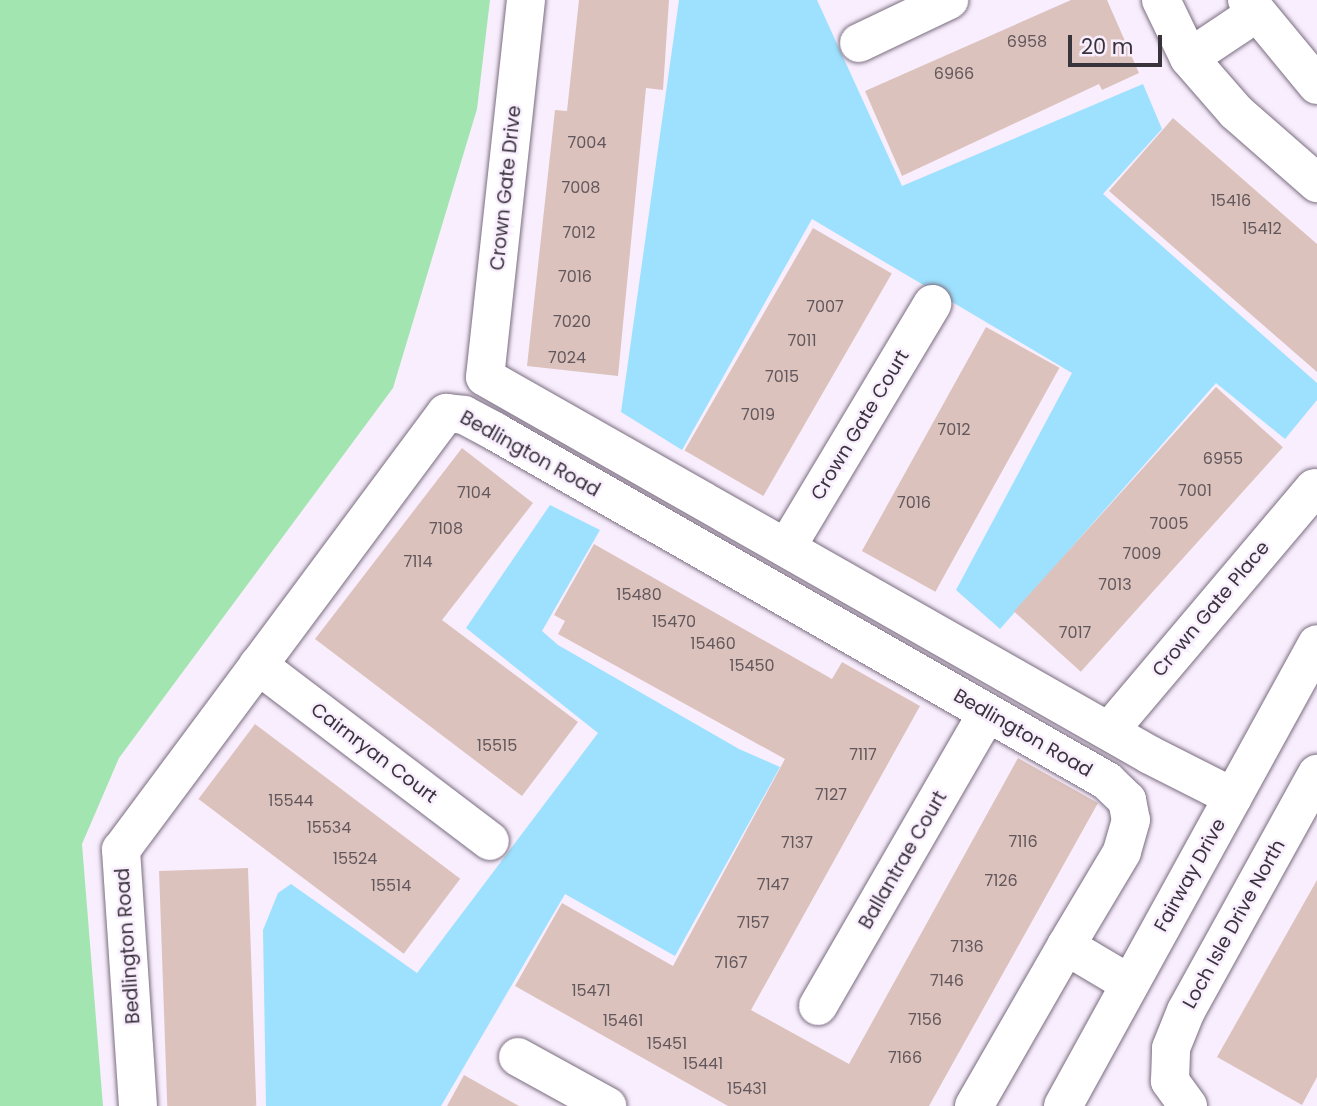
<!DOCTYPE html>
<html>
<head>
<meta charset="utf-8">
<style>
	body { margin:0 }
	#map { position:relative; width:1317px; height:1106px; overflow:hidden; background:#f9eefe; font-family:Poppins,sans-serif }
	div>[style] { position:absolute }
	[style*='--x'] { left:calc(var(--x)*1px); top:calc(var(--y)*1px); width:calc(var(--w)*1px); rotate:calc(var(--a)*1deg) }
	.green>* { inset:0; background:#a3e5b0 }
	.water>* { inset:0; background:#9de1fe }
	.building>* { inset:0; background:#dcc2bd; transform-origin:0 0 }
	.roads { filter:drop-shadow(0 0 2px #796d7f) drop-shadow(0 0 2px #796d7f) }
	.minor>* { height:38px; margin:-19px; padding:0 19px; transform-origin:19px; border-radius:19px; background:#fff }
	span { translate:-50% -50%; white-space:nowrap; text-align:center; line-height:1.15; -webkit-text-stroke:5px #f9eefe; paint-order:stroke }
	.number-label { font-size:16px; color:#62575c }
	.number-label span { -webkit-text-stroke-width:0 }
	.street-label { font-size:19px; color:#39333b }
	.scale { position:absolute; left:1068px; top:35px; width:94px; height:32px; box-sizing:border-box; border:4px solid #39333b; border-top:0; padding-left:9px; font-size:21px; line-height:24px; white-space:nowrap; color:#39333b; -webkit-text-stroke:5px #f9eefe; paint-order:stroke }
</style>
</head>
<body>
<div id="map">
	<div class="green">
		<div style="clip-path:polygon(0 0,490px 0,477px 109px,393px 388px,119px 758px,82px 844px,103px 1106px,0 1106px)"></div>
	</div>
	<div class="water">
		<div style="clip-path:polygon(679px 0,817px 0,902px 186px,1143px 84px,1162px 129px,1103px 194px,1317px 383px,1317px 400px,1285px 439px,1216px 383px,1000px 629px,956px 590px,1072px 373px,812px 219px,682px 450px,621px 412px)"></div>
		<div style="clip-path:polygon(550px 505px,600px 530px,542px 631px,558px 645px,739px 749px,780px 767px,675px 956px,565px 894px,441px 1106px,266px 1106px,263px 930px,278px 893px,291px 884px,417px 973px,598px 733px,466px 628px)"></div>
	</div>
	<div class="building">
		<div style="clip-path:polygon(579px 0,669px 0,663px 90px,646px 88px,618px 376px,527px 366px,555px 110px,567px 111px)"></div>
		<div style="clip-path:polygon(1071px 0,1107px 0,1139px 73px,1102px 90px,1099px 84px,902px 176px,865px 91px)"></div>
		<div style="clip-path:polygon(1173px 118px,1317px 244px,1317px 372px,1109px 191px)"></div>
		<div style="left:813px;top:228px;width:91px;height:257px;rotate:30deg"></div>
		<div style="left:986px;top:327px;width:84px;height:256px;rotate:29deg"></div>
		<div style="left:1216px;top:387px;width:90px;height:302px;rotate:42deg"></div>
		<div style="clip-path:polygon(462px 448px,533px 503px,442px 620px,578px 722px,522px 796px,315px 639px)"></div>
		<div style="clip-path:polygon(594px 544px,832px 679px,842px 662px,920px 706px,751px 1010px,849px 1064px,1018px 758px,1098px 803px,929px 1106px,728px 1106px,515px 986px,562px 903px,673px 966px,785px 759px,558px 634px,565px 621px,554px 615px)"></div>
		<div style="left:255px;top:724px;width:257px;height:94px;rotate:37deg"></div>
		<div style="left:248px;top:868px;width:238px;height:89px;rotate:88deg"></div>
		<div style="clip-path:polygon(1317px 880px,1317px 1077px,1302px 1105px,1217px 1057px)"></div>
		<div style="clip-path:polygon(464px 1075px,519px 1106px,447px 1106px)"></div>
	</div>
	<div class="roads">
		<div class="minor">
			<div style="--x:526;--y:0;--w:379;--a:96.2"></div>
			<div style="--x:485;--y:377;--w:765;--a:29.61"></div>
			<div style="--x:1150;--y:755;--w:93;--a:26.8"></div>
			<div style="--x:1161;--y:0;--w:64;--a:64.2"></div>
			<div style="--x:1189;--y:58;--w:72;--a:49"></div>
			<div style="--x:1236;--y:112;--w:108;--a:41.2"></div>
			<div style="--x:1247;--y:0;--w:110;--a:50.5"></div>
			<div style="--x:859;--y:43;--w:100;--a:-25.5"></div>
			<div style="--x:1189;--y:58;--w:79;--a:-33.7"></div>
			<div style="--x:788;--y:545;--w:281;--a:-59.1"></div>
			<div style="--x:258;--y:665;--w:291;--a:37.2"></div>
			<div style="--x:1109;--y:731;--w:318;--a:-49.8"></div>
			<div style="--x:818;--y:1006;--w:338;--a:-60"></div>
			<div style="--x:518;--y:1057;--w:102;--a:28.8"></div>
			<div style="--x:138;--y:1106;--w:257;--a:-93.8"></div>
			<div style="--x:121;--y:850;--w:545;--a:-53.36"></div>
			<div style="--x:446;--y:413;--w:18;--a:6"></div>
			<div style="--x:464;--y:415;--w:34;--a:28"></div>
			<div style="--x:494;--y:431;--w:706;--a:29.72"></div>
			<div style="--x:1107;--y:781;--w:28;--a:44"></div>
			<div style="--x:1127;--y:800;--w:20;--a:79"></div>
			<div style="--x:1131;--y:820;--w:33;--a:106"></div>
			<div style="--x:1122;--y:852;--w:109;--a:120.8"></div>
			<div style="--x:974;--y:1106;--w:185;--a:-60.1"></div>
			<div style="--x:1066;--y:946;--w:74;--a:30.7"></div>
			<div style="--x:1063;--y:1106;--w:527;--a:-61.2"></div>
			<div style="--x:1188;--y:1106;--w:31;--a:-126"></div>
			<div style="--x:1170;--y:1081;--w:33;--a:-88"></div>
			<div style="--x:1171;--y:1048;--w:40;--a:-68"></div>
			<div style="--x:1186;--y:1011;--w:271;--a:-61.1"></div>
		</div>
	</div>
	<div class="number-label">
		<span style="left:1027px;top:42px">6958</span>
		<span style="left:954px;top:74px">6966</span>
		<span style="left:587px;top:143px">7004</span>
		<span style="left:581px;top:188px">7008</span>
		<span style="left:1231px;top:201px">15416</span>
		<span style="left:1262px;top:229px">15412</span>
		<span style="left:579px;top:233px">7012</span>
		<span style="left:575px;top:277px">7016</span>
		<span style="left:825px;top:307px">7007</span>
		<span style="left:572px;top:322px">7020</span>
		<span style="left:802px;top:341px">7011</span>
		<span style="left:567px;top:358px">7024</span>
		<span style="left:782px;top:377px">7015</span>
		<span style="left:758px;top:415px">7019</span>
		<span style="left:954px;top:430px">7012</span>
		<span style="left:1223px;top:459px">6955</span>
		<span style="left:1195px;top:491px">7001</span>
		<span style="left:474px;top:493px">7104</span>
		<span style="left:914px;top:503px">7016</span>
		<span style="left:1169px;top:524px">7005</span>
		<span style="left:446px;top:529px">7108</span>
		<span style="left:1142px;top:554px">7009</span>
		<span style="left:418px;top:562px">7114</span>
		<span style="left:1115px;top:585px">7013</span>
		<span style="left:639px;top:595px">15480</span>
		<span style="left:674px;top:622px">15470</span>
		<span style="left:1075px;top:633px">7017</span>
		<span style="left:713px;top:644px">15460</span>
		<span style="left:752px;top:666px">15450</span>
		<span style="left:497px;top:746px">15515</span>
		<span style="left:863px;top:755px">7117</span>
		<span style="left:831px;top:795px">7127</span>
		<span style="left:291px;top:801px">15544</span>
		<span style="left:329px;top:828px">15534</span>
		<span style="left:1023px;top:842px">7116</span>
		<span style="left:797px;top:843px">7137</span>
		<span style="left:355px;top:859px">15524</span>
		<span style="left:1001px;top:881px">7126</span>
		<span style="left:773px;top:885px">7147</span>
		<span style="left:391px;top:886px">15514</span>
		<span style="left:753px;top:923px">7157</span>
		<span style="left:967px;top:947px">7136</span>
		<span style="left:731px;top:963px">7167</span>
		<span style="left:947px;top:981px">7146</span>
		<span style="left:591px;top:991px">15471</span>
		<span style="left:925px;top:1020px">7156</span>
		<span style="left:623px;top:1021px">15461</span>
		<span style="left:667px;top:1044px">15451</span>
		<span style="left:905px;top:1058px">7166</span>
		<span style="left:703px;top:1064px">15441</span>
		<span style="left:747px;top:1089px">15431</span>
	</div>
	<div class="street-label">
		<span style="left:506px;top:188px;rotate:-84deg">Crown Gate Drive</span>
		<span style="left:860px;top:425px;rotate:-59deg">Crown Gate Court</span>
		<span style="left:530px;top:454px;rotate:29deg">Bedlington Road</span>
		<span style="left:1211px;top:609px;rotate:-50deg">Crown Gate Place</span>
		<span style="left:1023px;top:733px;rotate:30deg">Bedlington Road</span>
		<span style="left:374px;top:753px;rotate:37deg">Cairnryan Court</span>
		<span style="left:903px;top:860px;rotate:-60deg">Ballantrae Court</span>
		<span style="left:1190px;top:875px;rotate:-61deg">Fairway Drive</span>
		<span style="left:1234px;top:924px;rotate:-61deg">Loch Isle Drive North</span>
		<span style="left:128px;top:946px;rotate:-94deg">Bedlington Road</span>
	</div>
	<div class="scale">20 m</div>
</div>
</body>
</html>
